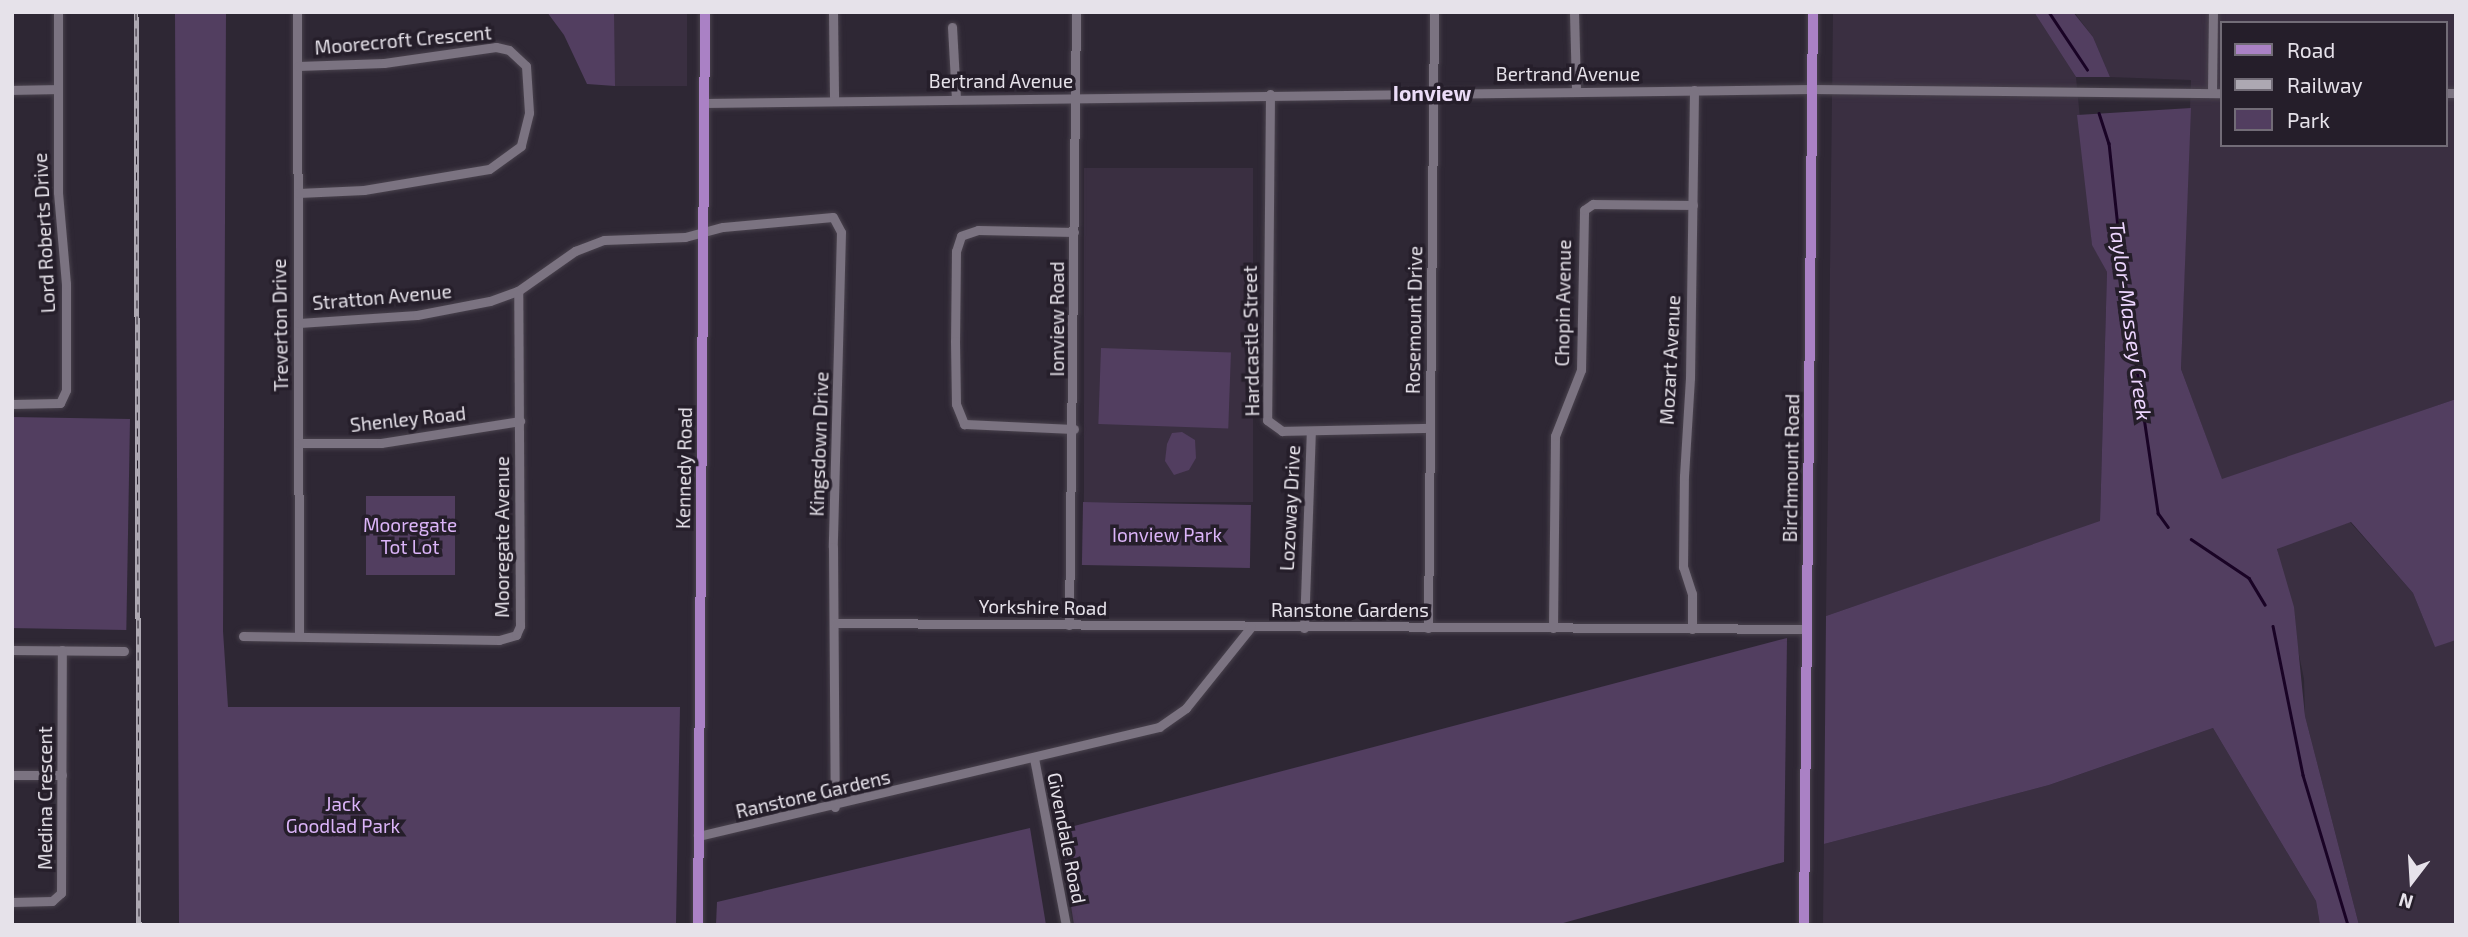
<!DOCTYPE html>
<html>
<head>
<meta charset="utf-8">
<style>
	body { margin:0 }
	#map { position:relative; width:2468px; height:937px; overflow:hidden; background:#2e2734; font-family:"Exo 2",sans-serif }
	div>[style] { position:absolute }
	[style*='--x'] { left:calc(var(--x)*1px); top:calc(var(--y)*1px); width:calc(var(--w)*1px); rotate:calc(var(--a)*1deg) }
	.built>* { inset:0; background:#3a2f41; transform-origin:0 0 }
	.green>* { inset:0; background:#523e60; transform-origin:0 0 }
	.stream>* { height:2.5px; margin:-1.25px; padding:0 1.25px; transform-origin:1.25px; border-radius:1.25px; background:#190325 }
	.roads { filter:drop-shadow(0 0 2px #49424d) drop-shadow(0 0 2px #49424d) }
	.minor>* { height:9px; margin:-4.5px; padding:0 4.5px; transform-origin:4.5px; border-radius:4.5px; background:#7b7381 }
	.major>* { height:10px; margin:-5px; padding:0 5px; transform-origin:5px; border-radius:5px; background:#aa81c5 }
	.rail>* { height:5px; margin-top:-2.5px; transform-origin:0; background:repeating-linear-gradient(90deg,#251e2a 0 8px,#ada8b2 0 16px); box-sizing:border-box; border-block:2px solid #ada8b2 }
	span { translate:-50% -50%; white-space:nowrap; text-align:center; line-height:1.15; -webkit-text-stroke:7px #251e2a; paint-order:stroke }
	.street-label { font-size:19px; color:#e6e2ea }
	.park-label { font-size:19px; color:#dbb4f8 }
	.neighbourhood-label { font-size:21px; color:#ecddf8; font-weight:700 }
	.water-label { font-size:21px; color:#edd6ff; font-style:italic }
	.frame { position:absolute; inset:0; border:14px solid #e6e2ea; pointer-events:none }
	.legend { position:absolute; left:2220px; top:21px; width:228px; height:126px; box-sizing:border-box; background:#251e2a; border:2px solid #726c77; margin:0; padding:9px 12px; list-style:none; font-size:21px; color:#e6e2ea }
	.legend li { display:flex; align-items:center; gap:14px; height:35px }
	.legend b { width:35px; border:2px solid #726c77 }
	.north { position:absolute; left:2377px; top:846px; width:70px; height:70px; -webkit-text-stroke:5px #251e2a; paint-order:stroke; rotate:197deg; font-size:19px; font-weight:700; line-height:28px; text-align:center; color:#e6e2ea }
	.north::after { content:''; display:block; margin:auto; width:24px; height:32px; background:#e6e2ea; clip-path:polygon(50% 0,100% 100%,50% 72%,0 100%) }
</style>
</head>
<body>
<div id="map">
	<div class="built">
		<div style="left:614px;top:12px;width:73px;height:74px"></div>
		<div style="clip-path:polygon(1833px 12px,2034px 12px,2076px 77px,2092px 244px,2107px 272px,2100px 522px,1826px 616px)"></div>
		<div style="clip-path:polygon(evenodd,2074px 12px,2456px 12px,2456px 399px,2222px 480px,2181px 369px,2191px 80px,2110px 77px,2093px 37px,2074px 12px,2221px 23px,2445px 23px,2445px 145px,2221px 145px,2221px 23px)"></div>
		<div style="left:1084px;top:168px;width:169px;height:334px"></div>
		<div style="clip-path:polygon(2350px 522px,2413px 593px,2435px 646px,2456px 640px,2456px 925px,2359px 925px,2305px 716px,2304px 679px,2277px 548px)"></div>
		<div style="clip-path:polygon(2213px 728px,2316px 901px,2320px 925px,1823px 925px,1824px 844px,2049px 785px)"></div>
	</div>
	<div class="green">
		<div style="clip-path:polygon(175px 12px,226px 12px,223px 631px,228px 707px,680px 707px,676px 925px,179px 925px)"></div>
		<div style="clip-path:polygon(547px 12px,614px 12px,615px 86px,587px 84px,564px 35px)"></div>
		<div style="clip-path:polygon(2034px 12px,2073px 12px,2093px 37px,2110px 77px,2076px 77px)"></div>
		<div style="clip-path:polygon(2191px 108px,2181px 369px,2222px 479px,2456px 399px,2456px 640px,2435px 647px,2413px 593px,2351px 522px,2277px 549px,2294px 607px,2305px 716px,2359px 925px,2320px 925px,2316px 901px,2213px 728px,2049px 785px,1824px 844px,1826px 616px,2100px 521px,2107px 272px,2092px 245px,2077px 115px)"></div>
		<div style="left:1101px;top:348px;width:130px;height:76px;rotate:2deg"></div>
		<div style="left:130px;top:419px;width:211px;height:118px;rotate:91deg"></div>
		<div style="clip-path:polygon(1182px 432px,1195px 440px,1196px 458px,1189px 470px,1174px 475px,1165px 461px,1167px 444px,1172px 433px)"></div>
		<div style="left:455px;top:496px;width:79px;height:89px;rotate:90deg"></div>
		<div style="left:1083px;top:502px;width:168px;height:63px;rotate:1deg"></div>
		<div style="clip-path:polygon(1787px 638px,1784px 862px,1556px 925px,1074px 925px,1059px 830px)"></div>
		<div style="clip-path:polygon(1030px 828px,1046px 925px,716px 925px,717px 902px)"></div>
	</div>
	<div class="stream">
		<div style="--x:2049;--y:12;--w:69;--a:56.3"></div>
		<div style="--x:2099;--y:113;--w:32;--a:72"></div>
		<div style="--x:2109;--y:143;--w:133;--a:83.9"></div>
		<div style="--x:2123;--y:275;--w:241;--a:81.6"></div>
		<div style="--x:2158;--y:513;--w:17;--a:54"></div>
		<div style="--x:2191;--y:539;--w:70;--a:33.9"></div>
		<div style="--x:2249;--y:578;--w:31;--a:59"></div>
		<div style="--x:2273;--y:626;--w:152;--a:78.6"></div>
		<div style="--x:2303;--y:775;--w:157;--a:73.3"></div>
	</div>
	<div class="roads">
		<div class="minor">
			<div style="--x:297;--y:12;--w:624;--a:89.82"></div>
			<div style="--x:833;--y:12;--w:88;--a:89.3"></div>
			<div style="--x:1574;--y:12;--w:79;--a:88.5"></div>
			<div style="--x:952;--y:27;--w:71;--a:86.8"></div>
			<div style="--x:298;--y:66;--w:86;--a:-2"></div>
			<div style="--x:384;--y:63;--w:113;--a:-8.1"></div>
			<div style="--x:496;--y:47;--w:13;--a:13"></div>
			<div style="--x:509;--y:50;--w:23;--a:43"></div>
			<div style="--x:526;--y:66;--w:47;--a:86.3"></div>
			<div style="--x:529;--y:113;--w:34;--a:104"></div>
			<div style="--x:521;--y:146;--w:39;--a:144"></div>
			<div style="--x:489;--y:169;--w:127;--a:170.5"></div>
			<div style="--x:364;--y:190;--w:66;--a:177.4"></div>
			<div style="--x:12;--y:90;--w:45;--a:-1.3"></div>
			<div style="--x:2212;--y:92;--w:80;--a:-89.3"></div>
			<div style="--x:2445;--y:93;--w:11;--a:0"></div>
			<div style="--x:1270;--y:94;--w:326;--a:90.5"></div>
			<div style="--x:1267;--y:420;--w:19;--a:36"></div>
			<div style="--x:1282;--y:431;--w:148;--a:-1.2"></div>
			<div style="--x:704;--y:103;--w:1108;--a:-0.72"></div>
			<div style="--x:1812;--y:89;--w:409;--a:0.6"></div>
			<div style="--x:1074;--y:232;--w:96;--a:-178.8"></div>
			<div style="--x:978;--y:230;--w:18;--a:161"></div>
			<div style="--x:961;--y:236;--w:16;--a:108"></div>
			<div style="--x:956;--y:251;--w:90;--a:90.6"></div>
			<div style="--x:955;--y:341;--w:63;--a:89.1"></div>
			<div style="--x:956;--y:404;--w:22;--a:68"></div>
			<div style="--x:964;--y:424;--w:110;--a:2.6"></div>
			<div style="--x:299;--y:323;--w:118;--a:-3.9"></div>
			<div style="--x:417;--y:315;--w:74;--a:-10.9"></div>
			<div style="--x:490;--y:301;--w:30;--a:-20"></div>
			<div style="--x:518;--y:291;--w:70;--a:-35.1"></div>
			<div style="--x:575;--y:251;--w:31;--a:-21"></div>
			<div style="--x:604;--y:240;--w:81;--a:-2.1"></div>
			<div style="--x:685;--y:237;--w:39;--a:-15"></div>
			<div style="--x:723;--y:227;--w:110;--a:-5.2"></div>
			<div style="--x:833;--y:217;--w:17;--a:62"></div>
			<div style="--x:841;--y:232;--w:315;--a:91.5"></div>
			<div style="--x:833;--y:547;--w:260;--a:89.6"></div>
			<div style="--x:12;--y:404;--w:48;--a:-1.2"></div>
			<div style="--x:60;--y:403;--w:14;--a:-65"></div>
			<div style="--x:66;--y:390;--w:106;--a:-90"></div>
			<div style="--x:66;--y:284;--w:92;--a:-95"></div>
			<div style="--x:58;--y:192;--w:180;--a:-90"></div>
			<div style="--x:299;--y:443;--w:82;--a:0"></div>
			<div style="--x:381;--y:443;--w:141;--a:-9"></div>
			<div style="--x:835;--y:623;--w:972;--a:0.35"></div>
			<div style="--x:1069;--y:625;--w:613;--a:-89.35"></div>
			<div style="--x:1304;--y:628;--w:197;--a:-88"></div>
			<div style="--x:1428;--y:628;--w:616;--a:-89.44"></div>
			<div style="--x:1553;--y:628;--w:192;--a:-89.4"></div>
			<div style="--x:1555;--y:436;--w:71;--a:-68.5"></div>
			<div style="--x:1581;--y:370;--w:160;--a:-88.9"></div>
			<div style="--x:1584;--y:210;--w:11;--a:-34"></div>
			<div style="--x:1593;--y:204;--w:100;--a:0.6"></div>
			<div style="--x:1692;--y:629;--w:35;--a:-90"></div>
			<div style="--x:1692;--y:594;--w:28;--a:-108"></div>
			<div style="--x:1683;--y:567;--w:91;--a:-89.4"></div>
			<div style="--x:1684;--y:476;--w:98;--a:-86.5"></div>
			<div style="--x:1690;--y:378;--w:288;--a:-89.2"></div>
			<div style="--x:243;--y:636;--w:256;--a:0.9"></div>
			<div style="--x:499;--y:640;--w:18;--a:-16"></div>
			<div style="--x:516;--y:635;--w:10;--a:-66"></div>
			<div style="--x:520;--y:626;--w:335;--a:-90.3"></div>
			<div style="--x:12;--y:650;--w:112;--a:0.5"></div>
			<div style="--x:1034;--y:758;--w:170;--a:79.2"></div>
			<div style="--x:12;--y:775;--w:50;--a:0"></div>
			<div style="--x:698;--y:836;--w:474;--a:-13.3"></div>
			<div style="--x:1159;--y:727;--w:33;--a:-35"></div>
			<div style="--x:1186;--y:708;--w:104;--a:-51.3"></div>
			<div style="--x:12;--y:902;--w:40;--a:-1.4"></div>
			<div style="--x:52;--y:901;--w:12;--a:-42"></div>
			<div style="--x:61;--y:893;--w:243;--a:-89.8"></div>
		</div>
		<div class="major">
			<div style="--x:698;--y:925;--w:913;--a:-89.56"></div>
			<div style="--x:1804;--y:925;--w:913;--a:-89.44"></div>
		</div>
	</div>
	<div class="rail">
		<div style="--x:136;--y:12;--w:913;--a:89.81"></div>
	</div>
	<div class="street-label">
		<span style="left:403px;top:40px;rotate:-5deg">Moorecroft Crescent</span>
		<span style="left:1568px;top:74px">Bertrand Avenue</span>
		<span style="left:1001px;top:81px">Bertrand Avenue</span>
		<span style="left:44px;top:233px;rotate:-93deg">Lord Roberts Drive</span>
		<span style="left:382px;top:297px;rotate:-5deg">Stratton Avenue</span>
		<span style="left:1563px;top:303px;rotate:-89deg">Chopin Avenue</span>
		<span style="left:1057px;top:319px;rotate:-90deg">Ionview Road</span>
		<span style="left:1414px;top:320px;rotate:-89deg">Rosemount Drive</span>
		<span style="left:280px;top:325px;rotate:-91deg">Treverton Drive</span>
		<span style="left:1251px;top:341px;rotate:-91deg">Hardcastle Street</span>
		<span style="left:1670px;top:360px;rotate:-87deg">Mozart Avenue</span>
		<span style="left:408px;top:419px;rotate:-6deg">Shenley Road</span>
		<span style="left:819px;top:444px;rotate:-88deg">Kingsdown Drive</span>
		<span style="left:684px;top:468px;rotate:-89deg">Kennedy Road</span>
		<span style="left:1791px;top:468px;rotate:-89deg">Birchmount Road</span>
		<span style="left:1290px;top:508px;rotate:-87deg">Lozoway Drive</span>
		<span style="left:502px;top:537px;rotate:-90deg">Mooregate Avenue</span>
		<span style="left:1043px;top:607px;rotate:1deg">Yorkshire Road</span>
		<span style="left:1350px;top:610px">Ranstone Gardens</span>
		<span style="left:813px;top:794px;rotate:-13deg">Ranstone Gardens</span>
		<span style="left:45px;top:798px;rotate:-90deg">Medina Crescent</span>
		<span style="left:1067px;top:838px;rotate:79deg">Givendale Road</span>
	</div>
	<div class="park-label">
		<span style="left:410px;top:536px">Mooregate<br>Tot Lot</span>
		<span style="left:1167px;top:535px">Ionview Park</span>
		<span style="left:343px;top:815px">Jack<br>Goodlad Park</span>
	</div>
	<div class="neighbourhood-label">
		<span style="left:1432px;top:93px">Ionview</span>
	</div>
	<div class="water-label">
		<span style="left:2131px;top:321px;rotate:82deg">Taylor-Massey Creek</span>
	</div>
	<div class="frame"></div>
	<ul class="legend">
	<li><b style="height:9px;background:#aa81c5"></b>Road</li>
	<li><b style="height:9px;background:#ada8b2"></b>Railway</li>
	<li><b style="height:19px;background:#523e60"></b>Park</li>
	</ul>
	<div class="north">N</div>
</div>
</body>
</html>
